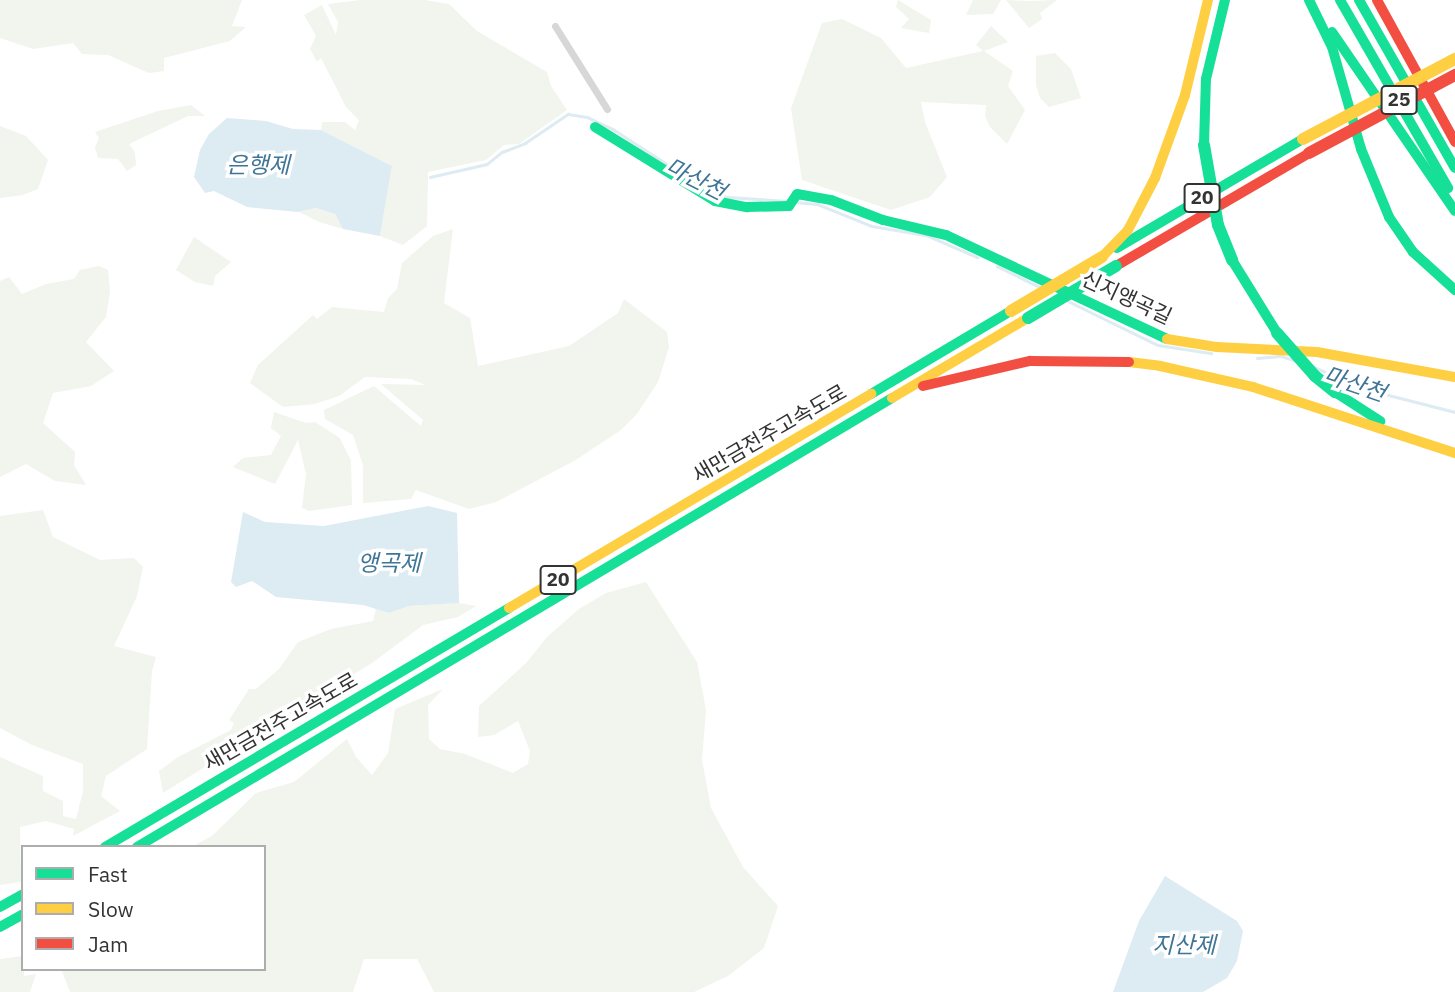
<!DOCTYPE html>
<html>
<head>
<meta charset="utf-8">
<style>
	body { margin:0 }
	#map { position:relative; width:1455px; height:992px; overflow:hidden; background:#fff; font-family:"IBM Plex Sans","Noto Sans KR",sans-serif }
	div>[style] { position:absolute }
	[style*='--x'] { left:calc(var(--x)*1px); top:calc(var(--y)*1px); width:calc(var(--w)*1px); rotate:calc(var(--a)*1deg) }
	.green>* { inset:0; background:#f1f5ed }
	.water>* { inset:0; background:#ddebf3 }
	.stream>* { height:2.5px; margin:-1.25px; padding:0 1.25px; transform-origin:1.25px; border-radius:1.25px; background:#ddebf3 }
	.street>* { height:7px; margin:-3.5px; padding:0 3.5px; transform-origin:3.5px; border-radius:3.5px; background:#d7d7d7 }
	.fast>* { height:10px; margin:-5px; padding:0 5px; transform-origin:5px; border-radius:5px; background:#16e098 }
	.slow>* { height:10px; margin:-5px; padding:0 5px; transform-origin:5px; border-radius:5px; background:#ffcf43 }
	.jam>* { height:10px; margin:-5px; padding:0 5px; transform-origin:5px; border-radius:5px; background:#f24e42 }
	.fast-bridge>* { height:12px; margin:-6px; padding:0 6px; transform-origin:6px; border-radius:6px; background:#16e098 }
	.slow-bridge>* { height:12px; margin:-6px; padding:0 6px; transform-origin:6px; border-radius:6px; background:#ffcf43 }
	.jam-bridge>* { height:12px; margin:-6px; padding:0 6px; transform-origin:6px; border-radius:6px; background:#f24e42 }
	span { translate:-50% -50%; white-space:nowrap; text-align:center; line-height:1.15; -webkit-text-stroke:7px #fff; paint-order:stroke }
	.shield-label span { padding:2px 5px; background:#fff; border:2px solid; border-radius:5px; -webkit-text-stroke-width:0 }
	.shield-label { font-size:19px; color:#333; font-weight:700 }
	.street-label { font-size:21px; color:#333 }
	.water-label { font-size:23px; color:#3f7597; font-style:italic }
	.legend { position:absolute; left:21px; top:845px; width:245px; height:126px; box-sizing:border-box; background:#fff; border:2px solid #adadad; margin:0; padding:9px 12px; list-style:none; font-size:21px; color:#333 }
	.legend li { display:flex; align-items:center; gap:14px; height:35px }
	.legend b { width:35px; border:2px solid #adadad }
</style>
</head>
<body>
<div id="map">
	<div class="green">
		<div style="clip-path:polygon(0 0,242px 0,232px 26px,246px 27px,230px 41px,164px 58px,164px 71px,149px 73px,108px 55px,82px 54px,73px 43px,33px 49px,0 38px)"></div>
		<div style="clip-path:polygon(361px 0,425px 0,449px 4px,477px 31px,547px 72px,551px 86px,567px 110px,519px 144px,504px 145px,486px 160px,428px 172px,427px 226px,403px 245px,380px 236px,392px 166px,321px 130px,322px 122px,345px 122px,355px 130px,359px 120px,346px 107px,321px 58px,317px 62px,310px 49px,316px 36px,304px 15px,322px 5px,336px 35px,338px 22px,328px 4px)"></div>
		<div style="clip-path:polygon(898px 0,931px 20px,929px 33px,901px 28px,909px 19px,896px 7px)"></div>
		<div style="clip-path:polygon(973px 0,1001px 0,993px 14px,966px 15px)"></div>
		<div style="clip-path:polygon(1006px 0,1031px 1px,1057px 0,1040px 13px,1042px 19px,1029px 28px)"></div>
		<div style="clip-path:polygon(842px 19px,881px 38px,906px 68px,983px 51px,976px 45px,991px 26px,1008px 42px,984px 51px,1013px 71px,1008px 86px,1025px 110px,1007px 144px,990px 127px,985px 116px,986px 105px,921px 102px,925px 122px,947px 177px,930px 197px,891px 210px,802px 180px,791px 108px,822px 23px)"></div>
		<div style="clip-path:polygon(1055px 53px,1071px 69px,1081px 98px,1049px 107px,1040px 98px,1036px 85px,1036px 56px)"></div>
		<div style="clip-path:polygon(191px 105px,205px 116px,188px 116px,129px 144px,135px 152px,136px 165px,127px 171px,118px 159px,98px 158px,95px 147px,99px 138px,95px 132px,158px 111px)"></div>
		<div style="clip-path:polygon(0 126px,26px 136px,48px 160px,38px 189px,23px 195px,0 198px)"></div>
		<div style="clip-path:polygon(316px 208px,335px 214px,343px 229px,319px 222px,299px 212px)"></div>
		<div style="clip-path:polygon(453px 229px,444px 303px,470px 318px,478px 366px,569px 346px,618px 313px,624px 299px,667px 332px,669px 347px,658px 382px,637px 414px,621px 430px,574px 461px,496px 502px,469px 509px,416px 490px,411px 499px,363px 503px,363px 465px,353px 435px,325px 419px,324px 410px,374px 386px,421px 426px,423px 420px,381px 384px,425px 385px,411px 379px,365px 377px,339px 396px,315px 404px,283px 407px,250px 383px,258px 365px,313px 315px,317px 319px,332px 307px,384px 312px,388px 298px,397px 289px,402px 263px,433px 236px)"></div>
		<div style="clip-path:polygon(194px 237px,231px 262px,215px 276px,213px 286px,195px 282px,176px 270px)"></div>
		<div style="clip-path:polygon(99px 266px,108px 270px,110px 292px,106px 317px,86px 342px,114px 371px,91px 386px,53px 393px,43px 423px,75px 452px,74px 465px,86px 485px,55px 481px,26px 464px,0 477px,0 281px,9px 277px,22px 294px,46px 284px,74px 279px,80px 270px)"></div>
		<div style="clip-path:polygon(274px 412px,306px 423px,315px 422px,340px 438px,351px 461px,352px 505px,309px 511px,302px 508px,306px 474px,298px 440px,275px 484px,233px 467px,243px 458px,271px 455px,281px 436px,271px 428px)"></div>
		<div style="clip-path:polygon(43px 510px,53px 537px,100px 560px,134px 558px,143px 567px,137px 596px,114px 646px,156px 657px,152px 671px,147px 749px,106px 776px,101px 796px,120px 811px,73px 836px,74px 829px,46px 821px,20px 827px,21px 882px,0 885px,0 757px,43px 776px,43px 791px,63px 801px,63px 816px,76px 819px,83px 791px,83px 764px,32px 745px,0 728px,0 516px)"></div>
		<div style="clip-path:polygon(646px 582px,697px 662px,706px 710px,702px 760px,711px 808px,743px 867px,778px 906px,764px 948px,728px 976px,694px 992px,434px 992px,417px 959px,364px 959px,353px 992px,70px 992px,61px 969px,264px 969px,264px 847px,191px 847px,212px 836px,256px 793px,294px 782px,347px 739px,356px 757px,372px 775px,388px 753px,395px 709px,443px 689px,428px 705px,429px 739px,440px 749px,465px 754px,513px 773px,528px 764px,530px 751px,518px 721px,494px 735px,478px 737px,479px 706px,526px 663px,548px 636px,579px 609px,606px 593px)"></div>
		<div style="clip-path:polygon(459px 603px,476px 606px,458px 617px,423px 625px,372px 663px,163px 793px,159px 771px,178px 757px,231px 730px,234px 723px,229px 720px,249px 689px,256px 689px,279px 669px,298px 642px,331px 629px,373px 621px,376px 608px,389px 613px,409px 606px)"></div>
		<div style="clip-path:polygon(23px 956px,24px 976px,36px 974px,30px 992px,0 992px,0 959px)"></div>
	</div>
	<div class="water">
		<div style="clip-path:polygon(227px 118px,266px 121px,293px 129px,321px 130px,392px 166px,380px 236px,343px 229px,335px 214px,316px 208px,298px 212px,247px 207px,214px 191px,205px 193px,194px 177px,200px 150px,209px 134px)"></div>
		<div style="clip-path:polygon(428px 506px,457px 513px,459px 603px,409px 606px,389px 613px,363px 605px,276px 597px,252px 581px,236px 587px,231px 582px,243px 512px,265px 522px,324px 526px)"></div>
		<div style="clip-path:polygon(1165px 876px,1237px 921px,1243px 931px,1237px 961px,1227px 978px,1203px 992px,1113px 992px,1139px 921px)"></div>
	</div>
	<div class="stream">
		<div style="--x:430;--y:177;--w:58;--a:-12.8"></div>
		<div style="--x:487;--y:164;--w:19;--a:-39"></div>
		<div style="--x:502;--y:152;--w:25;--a:-21"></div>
		<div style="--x:525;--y:143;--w:52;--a:-34"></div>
		<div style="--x:568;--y:114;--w:19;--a:9"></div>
		<div style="--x:587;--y:117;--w:29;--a:25"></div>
		<div style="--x:613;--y:129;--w:95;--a:33"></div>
		<div style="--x:693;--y:181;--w:38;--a:25"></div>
		<div style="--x:728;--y:197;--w:60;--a:3.8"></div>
		<div style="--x:795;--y:202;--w:22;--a:5"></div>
		<div style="--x:817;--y:204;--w:59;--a:21.8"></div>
		<div style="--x:872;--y:226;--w:55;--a:9.5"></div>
		<div style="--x:926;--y:235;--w:56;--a:23.3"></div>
		<div style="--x:997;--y:266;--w:50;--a:26.1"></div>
		<div style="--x:1066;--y:300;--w:102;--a:26.1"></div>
		<div style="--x:1158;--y:345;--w:54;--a:8.6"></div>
		<div style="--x:1257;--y:358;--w:24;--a:-5"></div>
		<div style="--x:1281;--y:356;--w:14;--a:17"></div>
		<div style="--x:1314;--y:367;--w:51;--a:24.1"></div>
		<div style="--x:1361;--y:388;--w:97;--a:14.3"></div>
	</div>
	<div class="street">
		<div style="--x:555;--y:26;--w:98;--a:57.9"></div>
	</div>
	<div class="fast">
		<div style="--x:1309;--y:0;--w:52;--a:63.9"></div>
		<div style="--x:1332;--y:47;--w:106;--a:74.1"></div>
		<div style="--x:1361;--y:149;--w:74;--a:67.6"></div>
		<div style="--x:1389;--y:217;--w:42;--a:55.6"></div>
		<div style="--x:1413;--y:252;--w:57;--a:42.1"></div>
		<div style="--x:1340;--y:0;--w:217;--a:60.1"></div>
		<div style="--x:1359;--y:0;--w:193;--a:60.3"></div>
		<div style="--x:1332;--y:32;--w:217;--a:55.5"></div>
		<div style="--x:595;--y:127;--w:141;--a:31.7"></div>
		<div style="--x:715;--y:201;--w:33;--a:11"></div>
		<div style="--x:747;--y:207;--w:42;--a:-1.4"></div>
		<div style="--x:789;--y:206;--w:14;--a:-56"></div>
		<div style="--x:797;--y:194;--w:35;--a:10"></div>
		<div style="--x:831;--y:200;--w:56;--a:21"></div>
		<div style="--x:883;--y:220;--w:65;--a:13.4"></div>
		<div style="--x:946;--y:235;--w:244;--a:25.2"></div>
		<div style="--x:1204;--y:145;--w:66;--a:-88.3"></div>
		<div style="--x:1206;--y:79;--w:81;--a:-76.5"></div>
		<div style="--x:1117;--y:248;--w:216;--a:-30.4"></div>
		<div style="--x:1232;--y:260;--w:86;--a:58.3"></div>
		<div style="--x:1335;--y:392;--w:54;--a:32.8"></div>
		<div style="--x:871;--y:394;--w:163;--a:-30.7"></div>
		<div style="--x:105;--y:847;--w:469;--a:-30.6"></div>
		<div style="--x:137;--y:847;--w:878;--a:-30.74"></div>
		<div style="--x:0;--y:907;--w:26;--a:-29"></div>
		<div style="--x:0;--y:927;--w:26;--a:-29"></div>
	</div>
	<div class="slow">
		<div style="--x:1102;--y:257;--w:37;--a:-46"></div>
		<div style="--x:1128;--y:230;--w:59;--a:-62.6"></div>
		<div style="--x:1155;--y:178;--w:88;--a:-70.1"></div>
		<div style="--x:1185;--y:95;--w:98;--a:-76.4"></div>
		<div style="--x:1167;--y:339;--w:51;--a:9.1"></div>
		<div style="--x:1217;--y:347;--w:100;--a:2.9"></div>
		<div style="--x:1317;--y:352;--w:140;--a:10.3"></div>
		<div style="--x:1129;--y:362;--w:31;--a:7"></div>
		<div style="--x:1160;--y:366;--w:95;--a:12.7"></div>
		<div style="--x:1253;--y:387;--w:213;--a:18.1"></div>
		<div style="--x:892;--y:398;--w:158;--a:-30.5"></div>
		<div style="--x:509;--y:608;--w:421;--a:-30.6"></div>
	</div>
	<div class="jam">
		<div style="--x:1377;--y:0;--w:162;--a:61.2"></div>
		<div style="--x:1116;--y:266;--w:224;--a:-30.3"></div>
		<div style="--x:923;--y:386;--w:110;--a:-13.2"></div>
		<div style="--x:1030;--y:361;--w:99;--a:0.6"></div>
	</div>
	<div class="fast-bridge">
		<div style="--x:1204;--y:145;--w:81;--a:80.1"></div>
		<div style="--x:1218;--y:225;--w:38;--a:68"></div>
		<div style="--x:1028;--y:318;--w:102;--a:-30.6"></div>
		<div style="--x:1277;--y:333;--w:57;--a:48.5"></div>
		<div style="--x:1315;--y:376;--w:26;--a:39"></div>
	</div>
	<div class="slow-bridge">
		<div style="--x:1303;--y:139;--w:172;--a:-27.8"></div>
		<div style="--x:1011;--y:311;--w:106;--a:-30.7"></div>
	</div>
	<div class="jam-bridge">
		<div style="--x:1309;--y:153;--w:166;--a:-28.1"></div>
	</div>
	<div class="shield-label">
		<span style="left:1399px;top:100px">25</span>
		<span style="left:1202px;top:198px">20</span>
		<span style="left:558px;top:580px">20</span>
	</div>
	<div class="street-label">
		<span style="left:1127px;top:297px;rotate:25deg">신지앵곡길</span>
		<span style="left:769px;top:433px;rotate:-30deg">새만금전주고속도로</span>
		<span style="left:280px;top:721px;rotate:-30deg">새만금전주고속도로</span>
	</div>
	<div class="water-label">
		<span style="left:258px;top:164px">은행제</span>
		<span style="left:696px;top:178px;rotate:27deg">마산천</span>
		<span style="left:1355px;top:383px;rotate:19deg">마산천</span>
		<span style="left:389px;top:562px">앵곡제</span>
		<span style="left:1184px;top:944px">지산제</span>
	</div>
	<ul class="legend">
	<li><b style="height:9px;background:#16e098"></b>Fast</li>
	<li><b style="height:9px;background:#ffcf43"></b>Slow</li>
	<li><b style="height:9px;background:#f24e42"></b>Jam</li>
	</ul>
</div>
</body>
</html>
